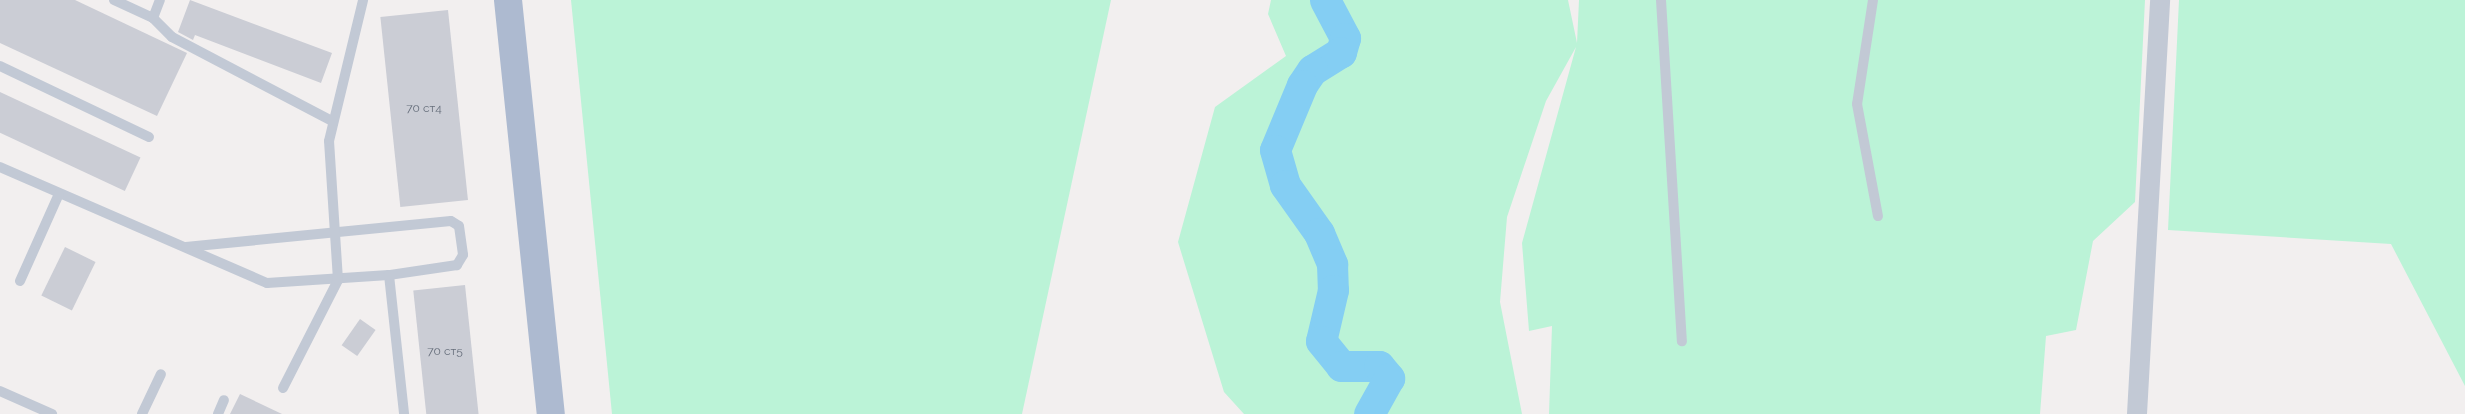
<!DOCTYPE html>
<html>
<head>
<meta charset="utf-8">
<style>
	body { margin:0 }
	#map { position:relative; width:2465px; height:414px; overflow:hidden; background:#f2efef; font-family:Raleway,sans-serif }
	div>[style] { position:absolute }
	[style*='--x'] { left:calc(var(--x)*1px); top:calc(var(--y)*1px); width:calc(var(--w)*1px); rotate:calc(var(--a)*1deg) }
	.green>* { inset:0; background:#bbf3d7 }
	.river>* { height:31px; margin:-15.5px; padding:0 15.5px; transform-origin:15.5px; border-radius:15.5px; background:#84cef3 }
	.building>* { inset:0; background:#cbcdd5; transform-origin:0 0 }
	.service>* { height:10px; margin:-5px; padding:0 5px; transform-origin:5px; border-radius:5px; background:#c2c9d5 }
	.minor>* { height:20px; margin:-10px; padding:0 10px; transform-origin:10px; border-radius:10px; background:#c2c9d5 }
	.primary>* { height:28px; margin:-14px; padding:0 14px; transform-origin:14px; border-radius:14px; background:#adbad0 }
	span { translate:-50% -50%; white-space:nowrap; text-align:center; line-height:1.15; -webkit-text-stroke:5px #fff; paint-order:stroke }
	.number-label { font-size:12px; color:#676f7c }
	.number-label span { -webkit-text-stroke-width:0 }
</style>
</head>
<body>
<div id="map">
	<div class="green">
		<div style="clip-path:polygon(571px 0,1111px 0,1022px 414px,612px 414px)"></div>
		<div style="clip-path:polygon(1271px 0,1568px 0,1577px 43px,1579px 0,2145px 0,2135px 202px,2093px 241px,2076px 330px,2046px 336px,2040px 414px,1549px 414px,1552px 326px,1529px 331px,1522px 243px,1576px 47px,1546px 101px,1507px 217px,1500px 302px,1522px 414px,1244px 414px,1224px 392px,1178px 242px,1215px 107px,1286px 56px,1268px 14px)"></div>
		<div style="clip-path:polygon(2179px 0,2465px 0,2465px 386px,2391px 244px,2168px 230px)"></div>
	</div>
	<div class="river">
		<div style="--x:1325;--y:0;--w:43;--a:62.2"></div>
		<div style="--x:1345;--y:38;--w:15;--a:106"></div>
		<div style="--x:1341;--y:52;--w:34;--a:148"></div>
		<div style="--x:1312;--y:70;--w:18;--a:124"></div>
		<div style="--x:1302;--y:85;--w:70;--a:112.6"></div>
		<div style="--x:1275;--y:150;--w:36;--a:74"></div>
		<div style="--x:1285;--y:185;--w:59;--a:54.7"></div>
		<div style="--x:1319;--y:233;--w:34;--a:67"></div>
		<div style="--x:1332;--y:264;--w:26;--a:88"></div>
		<div style="--x:1333;--y:290;--w:52;--a:103.2"></div>
		<div style="--x:1321;--y:341;--w:32;--a:51"></div>
		<div style="--x:1341;--y:366;--w:38;--a:0"></div>
		<div style="--x:1379;--y:366;--w:16;--a:50"></div>
		<div style="--x:1389;--y:378;--w:41;--a:119.1"></div>
	</div>
	<div class="building">
		<div style="clip-path:polygon(0 0,75px 0,187px 53px,157px 116px,0 43px)"></div>
		<div style="clip-path:polygon(190px 0,332px 53px,321px 83px,195px 35px,193px 40px,178px 32px)"></div>
		<div style="left:448px;top:10px;width:191px;height:68px;rotate:84deg"></div>
		<div style="left:0;top:92px;width:155px;height:37px;rotate:25deg"></div>
		<div style="left:65px;top:247px;width:34px;height:54px;rotate:26deg"></div>
		<div style="left:465px;top:285px;width:130px;height:52px;rotate:84deg"></div>
		<div style="left:360px;top:319px;width:19px;height:32px;rotate:35deg"></div>
		<div style="clip-path:polygon(240px 394px,282px 414px,230px 414px)"></div>
	</div>
	<div class="service">
		<div style="--x:114;--y:0;--w:43;--a:24.8"></div>
		<div style="--x:153;--y:18;--w:27;--a:45"></div>
		<div style="--x:172;--y:37;--w:181;--a:27.7"></div>
		<div style="--x:1661;--y:0;--w:342;--a:86.5"></div>
		<div style="--x:1873;--y:0;--w:105;--a:98.7"></div>
		<div style="--x:1857;--y:104;--w:114;--a:79.4"></div>
		<div style="--x:153;--y:18;--w:19;--a:-69"></div>
		<div style="--x:0;--y:66;--w:165;--a:25.5"></div>
		<div style="--x:0;--y:167;--w:291;--a:23.5"></div>
		<div style="--x:267;--y:283;--w:122;--a:-3.8"></div>
		<div style="--x:389;--y:275;--w:140;--a:83.8"></div>
		<div style="--x:186;--y:247;--w:266;--a:-5.6"></div>
		<div style="--x:451;--y:221;--w:9;--a:32"></div>
		<div style="--x:459;--y:226;--w:29;--a:82"></div>
		<div style="--x:463;--y:255;--w:12;--a:121"></div>
		<div style="--x:457;--y:265;--w:69;--a:171.6"></div>
		<div style="--x:20;--y:281;--w:95;--a:-65.9"></div>
		<div style="--x:283;--y:388;--w:121;--a:-63"></div>
		<div style="--x:338;--y:280;--w:139;--a:-93.7"></div>
		<div style="--x:329;--y:141;--w:145;--a:-76.4"></div>
		<div style="--x:0;--y:391;--w:57;--a:23.9"></div>
		<div style="--x:142;--y:414;--w:44;--a:-64.6"></div>
		<div style="--x:218;--y:414;--w:15;--a:-67"></div>
	</div>
	<div class="minor">
		<div style="--x:2137;--y:414;--w:415;--a:-86.8"></div>
	</div>
	<div class="primary">
		<div style="--x:508;--y:0;--w:416;--a:84.1"></div>
	</div>
	<div class="number-label">
		<span style="left:424px;top:109px">70 ст4</span>
		<span style="left:445px;top:352px">70 ст5</span>
	</div>
</div>
</body>
</html>
